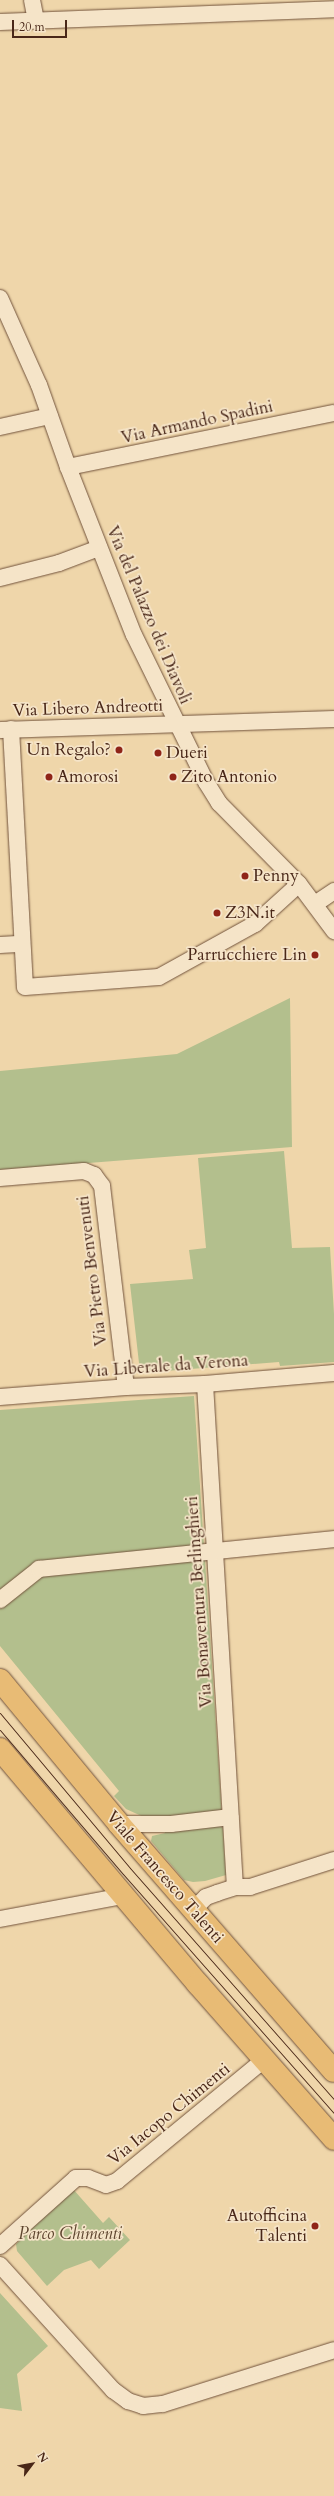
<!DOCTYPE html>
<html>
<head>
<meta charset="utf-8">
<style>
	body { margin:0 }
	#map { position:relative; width:334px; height:2496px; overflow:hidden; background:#efd6aa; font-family:Cardo,serif }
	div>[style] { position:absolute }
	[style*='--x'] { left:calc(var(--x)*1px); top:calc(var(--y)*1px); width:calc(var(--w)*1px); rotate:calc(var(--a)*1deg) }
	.green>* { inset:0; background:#b3bf8d }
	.roads { filter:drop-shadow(0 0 1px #72533c) drop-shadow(0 0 1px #72533c) }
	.street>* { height:16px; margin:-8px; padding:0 8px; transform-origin:8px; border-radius:8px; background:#f5e4c8 }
	.primary>* { height:22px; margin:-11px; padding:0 11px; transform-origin:11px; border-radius:11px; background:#e8bb75 }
	.tram>* { height:1px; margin:-0.5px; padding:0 0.5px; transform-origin:0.5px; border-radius:0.5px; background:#492718 }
	.dots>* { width:11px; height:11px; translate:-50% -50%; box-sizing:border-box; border:2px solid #f5e4c8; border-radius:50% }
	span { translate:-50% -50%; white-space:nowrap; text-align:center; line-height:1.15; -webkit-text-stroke:3.5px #f5e4c8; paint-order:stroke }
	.street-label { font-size:17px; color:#492718 }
	.poi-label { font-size:17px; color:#492718 }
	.right { translate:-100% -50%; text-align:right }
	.left { translate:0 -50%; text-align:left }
	.park-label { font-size:17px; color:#5e452f; font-style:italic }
	.north { position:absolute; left:12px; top:2444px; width:40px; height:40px; -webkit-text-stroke:3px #f5e4c8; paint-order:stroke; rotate:58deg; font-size:11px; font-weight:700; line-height:16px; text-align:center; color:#492718 }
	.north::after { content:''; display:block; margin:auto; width:14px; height:18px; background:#492718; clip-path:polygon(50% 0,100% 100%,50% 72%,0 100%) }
	.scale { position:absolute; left:12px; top:20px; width:55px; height:18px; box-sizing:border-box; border:2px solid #492718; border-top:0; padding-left:5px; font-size:12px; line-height:14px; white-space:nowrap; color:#492718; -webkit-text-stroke:3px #f5e4c8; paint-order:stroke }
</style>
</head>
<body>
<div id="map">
	<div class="green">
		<div style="clip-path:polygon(290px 998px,292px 1147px,0 1170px,0 1071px,177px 1054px)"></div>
		<div style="clip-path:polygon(284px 1151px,292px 1248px,330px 1247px,334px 1314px,334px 1362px,280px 1366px,279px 1362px,153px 1372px,144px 1370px,139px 1363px,130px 1284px,193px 1279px,189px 1250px,206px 1248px,198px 1158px)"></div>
		<div style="clip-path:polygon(194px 1396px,226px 1875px,205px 1881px,193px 1882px,184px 1880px,151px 1841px,152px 1836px,165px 1833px,162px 1819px,146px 1818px,126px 1809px,114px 1796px,119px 1791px,0 1646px,0 1410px)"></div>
		<div style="clip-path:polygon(73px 2189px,103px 2223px,109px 2217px,130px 2240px,99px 2269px,91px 2260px,64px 2270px,47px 2286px,17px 2251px,16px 2244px)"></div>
		<div style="clip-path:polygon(0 2293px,48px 2346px,17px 2374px,22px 2411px,0 2408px)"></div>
	</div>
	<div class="roads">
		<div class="street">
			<div style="--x:32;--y:0;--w:20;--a:79"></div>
			<div style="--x:0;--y:22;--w:334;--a:-2.2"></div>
			<div style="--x:0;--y:298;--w:95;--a:65.9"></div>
			<div style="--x:39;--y:385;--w:87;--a:70.5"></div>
			<div style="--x:68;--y:467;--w:180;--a:68.6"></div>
			<div style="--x:134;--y:635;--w:164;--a:63.9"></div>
			<div style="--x:206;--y:782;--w:25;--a:58"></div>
			<div style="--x:219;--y:803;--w:114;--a:45.4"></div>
			<div style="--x:299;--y:884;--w:59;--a:53.3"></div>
			<div style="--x:0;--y:427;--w:51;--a:-12.4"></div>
			<div style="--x:68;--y:467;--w:271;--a:-11.5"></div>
			<div style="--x:0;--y:578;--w:61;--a:-14.3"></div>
			<div style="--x:59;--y:563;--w:43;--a:-20.6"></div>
			<div style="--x:11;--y:729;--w:258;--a:86.9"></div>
			<div style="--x:25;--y:987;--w:134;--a:-4.3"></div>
			<div style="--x:159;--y:977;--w:110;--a:-28.9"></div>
			<div style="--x:255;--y:924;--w:59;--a:-42.3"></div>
			<div style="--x:0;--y:730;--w:334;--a:-1.9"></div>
			<div style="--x:315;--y:904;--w:23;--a:-34"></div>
			<div style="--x:0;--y:945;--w:22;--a:-3"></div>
			<div style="--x:0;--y:1178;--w:84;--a:-4.8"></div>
			<div style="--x:84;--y:1171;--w:11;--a:22"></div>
			<div style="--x:94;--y:1175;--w:14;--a:54"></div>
			<div style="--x:102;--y:1186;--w:202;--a:83.2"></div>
			<div style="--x:205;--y:1384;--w:504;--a:86.59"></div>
			<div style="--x:0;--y:1397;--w:126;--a:-4.5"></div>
			<div style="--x:126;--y:1387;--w:79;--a:-2.2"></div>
			<div style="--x:205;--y:1384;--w:129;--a:-4.9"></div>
			<div style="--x:0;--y:1600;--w:50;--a:-38.5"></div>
			<div style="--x:39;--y:1569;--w:297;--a:-5.8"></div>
			<div style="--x:119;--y:1824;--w:52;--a:0"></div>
			<div style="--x:171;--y:1824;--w:60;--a:-6.7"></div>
			<div style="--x:193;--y:1910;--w:18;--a:-45"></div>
			<div style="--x:206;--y:1897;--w:12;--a:-20"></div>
			<div style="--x:217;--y:1893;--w:19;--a:-18"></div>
			<div style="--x:235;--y:1887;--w:15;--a:0"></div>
			<div style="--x:250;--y:1887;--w:88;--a:-17.8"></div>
			<div style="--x:0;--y:1919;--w:125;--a:-10.6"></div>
			<div style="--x:0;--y:2246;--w:102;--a:-41.8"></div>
			<div style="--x:76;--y:2178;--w:12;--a:0"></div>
			<div style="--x:88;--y:2178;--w:19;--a:21"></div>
			<div style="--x:106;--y:2185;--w:12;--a:-20"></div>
			<div style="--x:117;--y:2181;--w:190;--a:-39.5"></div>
			<div style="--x:0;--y:2265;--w:169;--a:47.9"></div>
			<div style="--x:113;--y:2390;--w:19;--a:36"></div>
			<div style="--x:128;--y:2401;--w:16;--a:18"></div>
			<div style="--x:143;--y:2406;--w:20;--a:-6"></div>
			<div style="--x:163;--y:2404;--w:179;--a:-17.5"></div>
		</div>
		<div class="primary">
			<div style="--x:0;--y:1680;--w:187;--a:50.4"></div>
			<div style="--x:119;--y:1824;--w:327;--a:49"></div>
			<div style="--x:0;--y:1749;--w:307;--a:49.9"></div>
			<div style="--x:198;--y:1984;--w:206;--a:48.7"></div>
		</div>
	</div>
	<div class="tram">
		<div style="--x:0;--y:1713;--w:202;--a:50"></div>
		<div style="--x:130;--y:1868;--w:308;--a:48.6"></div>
		<div style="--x:0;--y:1730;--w:189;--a:49.5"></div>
		<div style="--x:123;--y:1874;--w:319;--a:48.6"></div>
	</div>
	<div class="dots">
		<div style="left:119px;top:750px;background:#8f2418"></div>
		<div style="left:158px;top:753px;background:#8f2418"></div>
		<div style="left:49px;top:777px;background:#8f2418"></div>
		<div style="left:173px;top:777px;background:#8f2418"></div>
		<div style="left:245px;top:876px;background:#8f2418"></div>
		<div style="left:217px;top:913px;background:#8f2418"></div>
		<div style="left:315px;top:955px;background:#8f2418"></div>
		<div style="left:315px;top:2226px;background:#8f2418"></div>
	</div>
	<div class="street-label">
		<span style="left:197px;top:422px;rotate:-12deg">Via Armando Spadini</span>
		<span style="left:149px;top:615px;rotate:67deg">Via del Palazzo dei Diavoli</span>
		<span style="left:88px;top:708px;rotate:-2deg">Via Libero Andreotti</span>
		<span style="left:92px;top:1271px;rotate:-97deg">Via Pietro Benvenuti</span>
		<span style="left:166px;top:1366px;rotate:-4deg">Via Liberale da Verona</span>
		<span style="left:199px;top:1602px;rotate:-94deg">Via Bonaventura Berlinghieri</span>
		<span style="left:165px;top:1877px;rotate:49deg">Viale Francesco Talenti</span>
		<span style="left:169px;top:2114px;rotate:-39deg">Via Iacopo Chimenti</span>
	</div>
	<div class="poi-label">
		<span class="right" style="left:111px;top:750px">Un Regalo?</span>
		<span class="left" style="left:166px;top:753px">Dueri</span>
		<span class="left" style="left:57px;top:777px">Amorosi</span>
		<span class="left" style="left:181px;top:777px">Zito Antonio</span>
		<span class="left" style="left:253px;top:876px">Penny</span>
		<span class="left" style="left:225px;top:913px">Z3N.it</span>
		<span class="right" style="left:307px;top:955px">Parrucchiere Lin</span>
		<span class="right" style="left:307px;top:2226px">Autofficina<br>Talenti</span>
	</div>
	<div class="park-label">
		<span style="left:70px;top:2234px">Parco Chimenti</span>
	</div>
	<div class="north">N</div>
	<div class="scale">20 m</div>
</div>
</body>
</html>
